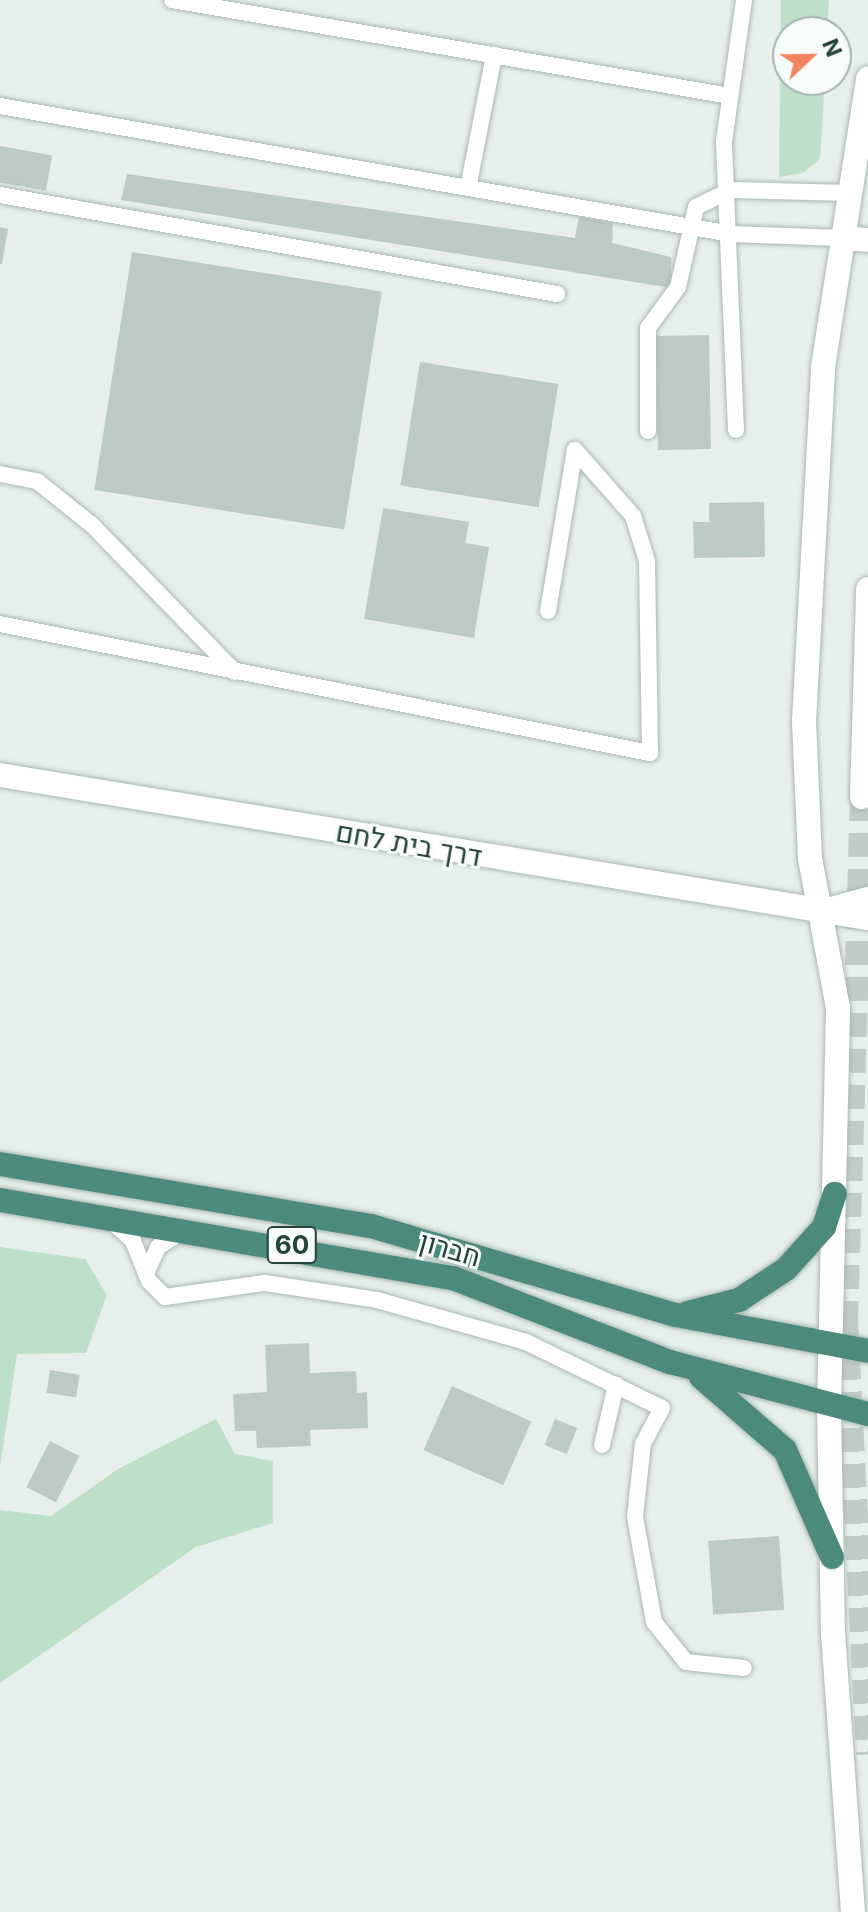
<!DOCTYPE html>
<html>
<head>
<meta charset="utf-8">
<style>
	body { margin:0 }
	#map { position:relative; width:868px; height:1912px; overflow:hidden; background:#e6efeb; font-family:Inter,Heebo,sans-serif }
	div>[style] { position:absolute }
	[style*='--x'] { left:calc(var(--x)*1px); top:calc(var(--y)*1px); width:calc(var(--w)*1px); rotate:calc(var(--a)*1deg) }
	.green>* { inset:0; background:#bfe0c8 }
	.building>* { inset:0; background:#bbcac4; transform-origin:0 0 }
	.secondary-tunnel>* { height:24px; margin-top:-12px; transform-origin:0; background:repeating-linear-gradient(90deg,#bfccc8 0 24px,transparent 0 36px) }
	.roads { filter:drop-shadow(0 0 2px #a8b8b2) drop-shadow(0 0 2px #a8b8b2) }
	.service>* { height:16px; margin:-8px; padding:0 8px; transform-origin:8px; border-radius:8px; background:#fff }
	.minor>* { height:24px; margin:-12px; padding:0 12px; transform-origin:12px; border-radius:12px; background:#fff }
	.secondary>* { height:24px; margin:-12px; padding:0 12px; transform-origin:12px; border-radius:12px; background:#fff }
	.trunk>* { height:24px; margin:-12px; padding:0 12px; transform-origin:12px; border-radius:12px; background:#4c8a7c }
	span { translate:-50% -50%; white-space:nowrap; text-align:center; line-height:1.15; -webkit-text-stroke:6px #f7fbf9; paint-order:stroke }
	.shield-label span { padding:2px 6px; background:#f7fbf9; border:2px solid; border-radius:6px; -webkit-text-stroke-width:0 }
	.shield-label { font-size:26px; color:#24423a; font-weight:700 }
	.street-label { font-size:28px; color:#24423a }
	.north { position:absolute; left:772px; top:16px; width:80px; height:80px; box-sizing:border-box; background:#f7fbf9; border:2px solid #a3b1ad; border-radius:50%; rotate:68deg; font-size:22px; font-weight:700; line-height:32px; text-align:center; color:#24423a }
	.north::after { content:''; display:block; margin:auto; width:28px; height:36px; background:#f4845f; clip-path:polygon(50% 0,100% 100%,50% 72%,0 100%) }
</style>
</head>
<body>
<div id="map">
	<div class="green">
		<div style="clip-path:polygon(781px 0,829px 0,827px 32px,788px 32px,788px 80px,825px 80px,820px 159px,803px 173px,779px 177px)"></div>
		<div style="clip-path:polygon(0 1247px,85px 1259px,107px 1295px,86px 1353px,17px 1354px,0 1468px)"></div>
		<div style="clip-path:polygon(216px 1419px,235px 1454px,273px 1461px,273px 1523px,196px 1547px,0 1683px,0 1510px,51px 1516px,118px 1469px)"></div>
	</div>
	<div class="building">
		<div style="left:0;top:146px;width:53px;height:36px;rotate:10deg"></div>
		<div style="clip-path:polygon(127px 174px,575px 238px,579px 217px,613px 223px,612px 243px,671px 257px,672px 288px,121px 200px)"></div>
		<div style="clip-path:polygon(0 227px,8px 229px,2px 264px,0 264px)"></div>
		<div style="left:132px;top:252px;width:253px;height:241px;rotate:9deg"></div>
		<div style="left:709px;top:335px;width:114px;height:53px;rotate:89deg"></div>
		<div style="left:420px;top:362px;width:140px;height:125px;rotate:9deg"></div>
		<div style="clip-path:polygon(764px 502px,765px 557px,694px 558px,693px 522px,709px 522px,709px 503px)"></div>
		<div style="clip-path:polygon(383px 508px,469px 522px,465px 543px,489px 547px,474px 638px,364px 619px)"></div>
		<div style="clip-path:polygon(309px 1343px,310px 1373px,356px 1371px,357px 1393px,367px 1392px,368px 1428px,310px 1430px,311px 1446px,257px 1448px,256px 1431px,235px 1431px,233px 1394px,267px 1392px,265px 1345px)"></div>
		<div style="left:50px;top:1370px;width:30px;height:23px;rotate:9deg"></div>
		<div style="left:452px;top:1386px;width:87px;height:70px;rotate:24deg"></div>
		<div style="left:555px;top:1419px;width:24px;height:28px;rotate:22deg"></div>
		<div style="left:50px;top:1441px;width:33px;height:52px;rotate:27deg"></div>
		<div style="left:779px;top:1536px;width:74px;height:71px;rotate:86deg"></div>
	</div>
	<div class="secondary-tunnel">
		<div style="--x:862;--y:797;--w:523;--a:91.75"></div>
		<div style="--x:846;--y:1320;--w:435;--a:87.1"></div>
	</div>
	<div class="roads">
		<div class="service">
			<div style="--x:172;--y:0;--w:566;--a:9.76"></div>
			<div style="--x:0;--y:106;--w:742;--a:9.93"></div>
			<div style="--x:731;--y:234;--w:110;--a:2.1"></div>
			<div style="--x:468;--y:188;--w:136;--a:-78.9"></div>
			<div style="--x:0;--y:195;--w:566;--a:10.08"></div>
			<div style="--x:736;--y:430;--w:289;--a:-92.4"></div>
			<div style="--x:724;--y:141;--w:142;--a:-81.9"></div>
			<div style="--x:648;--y:431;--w:103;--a:-90"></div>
			<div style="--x:648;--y:328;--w:51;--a:-53.8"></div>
			<div style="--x:678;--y:287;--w:82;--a:-77.3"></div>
			<div style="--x:696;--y:207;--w:39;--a:-26"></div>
			<div style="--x:731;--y:190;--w:118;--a:1.5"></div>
			<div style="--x:0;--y:474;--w:38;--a:11"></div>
			<div style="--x:37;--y:481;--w:70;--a:38.7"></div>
			<div style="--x:92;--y:525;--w:205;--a:45.8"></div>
			<div style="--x:548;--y:611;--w:163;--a:-80.5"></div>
			<div style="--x:0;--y:624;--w:663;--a:11.23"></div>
			<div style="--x:650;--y:753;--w:192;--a:-90.9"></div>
			<div style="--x:647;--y:561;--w:47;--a:-107.3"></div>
			<div style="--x:633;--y:516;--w:88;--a:-131.3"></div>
			<div style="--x:111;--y:1221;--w:30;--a:42"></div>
			<div style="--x:133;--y:1241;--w:43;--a:68.2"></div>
			<div style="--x:149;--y:1281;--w:23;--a:45"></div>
			<div style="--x:165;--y:1297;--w:101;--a:-8"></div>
			<div style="--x:265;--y:1283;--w:113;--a:8.6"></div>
			<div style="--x:377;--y:1300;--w:155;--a:15.7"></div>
			<div style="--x:526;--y:1342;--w:151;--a:25.9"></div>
			<div style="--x:662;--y:1408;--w:40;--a:118"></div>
			<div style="--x:643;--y:1443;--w:74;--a:96.2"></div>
			<div style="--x:635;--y:1517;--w:107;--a:79.7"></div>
			<div style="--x:654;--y:1622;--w:51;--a:51.3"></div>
			<div style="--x:686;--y:1662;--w:58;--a:5.9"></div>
			<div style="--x:147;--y:1271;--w:26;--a:-65"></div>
			<div style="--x:158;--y:1247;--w:27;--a:-33"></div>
			<div style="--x:602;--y:1445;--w:62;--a:-76.9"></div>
		</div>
		<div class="minor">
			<div style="--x:841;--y:238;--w:27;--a:4"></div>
			<div style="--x:820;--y:912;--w:50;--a:-15.2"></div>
		</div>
		<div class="secondary">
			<div style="--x:0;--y:775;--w:880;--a:9.36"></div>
			<div style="--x:862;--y:797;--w:208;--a:-88.3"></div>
			<div style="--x:853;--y:1912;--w:278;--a:-94.1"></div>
			<div style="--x:833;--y:1635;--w:226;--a:-91"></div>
			<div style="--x:829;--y:1409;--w:401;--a:-88.7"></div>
			<div style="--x:838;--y:1008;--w:152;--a:-100.6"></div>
			<div style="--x:810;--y:859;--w:137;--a:-92.5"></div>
			<div style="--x:804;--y:722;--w:356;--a:-86.9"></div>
			<div style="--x:823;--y:367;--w:292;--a:-81.1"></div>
		</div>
		<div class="trunk">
			<div style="--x:0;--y:1164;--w:376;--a:9.5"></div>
			<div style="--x:371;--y:1226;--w:318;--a:16.3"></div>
			<div style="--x:676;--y:1315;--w:195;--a:10.6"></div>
			<div style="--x:0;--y:1200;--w:460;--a:9.8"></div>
			<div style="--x:453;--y:1278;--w:233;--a:21.2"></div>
			<div style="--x:670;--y:1362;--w:205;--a:14.7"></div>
			<div style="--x:688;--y:1313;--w:53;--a:-14.3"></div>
			<div style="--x:739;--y:1300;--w:56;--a:-33.4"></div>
			<div style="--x:786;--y:1269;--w:57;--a:-47.9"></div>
			<div style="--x:824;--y:1227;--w:35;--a:-72"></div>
			<div style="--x:701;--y:1377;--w:111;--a:41"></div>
			<div style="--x:785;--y:1450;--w:117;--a:66.3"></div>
		</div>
	</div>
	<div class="shield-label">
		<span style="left:292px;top:1245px">60</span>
	</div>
	<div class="street-label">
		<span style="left:409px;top:844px;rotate:10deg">דרך בית לחם</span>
		<span style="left:450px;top:1249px;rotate:16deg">חברון</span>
	</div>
	<div class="north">N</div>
</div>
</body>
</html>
